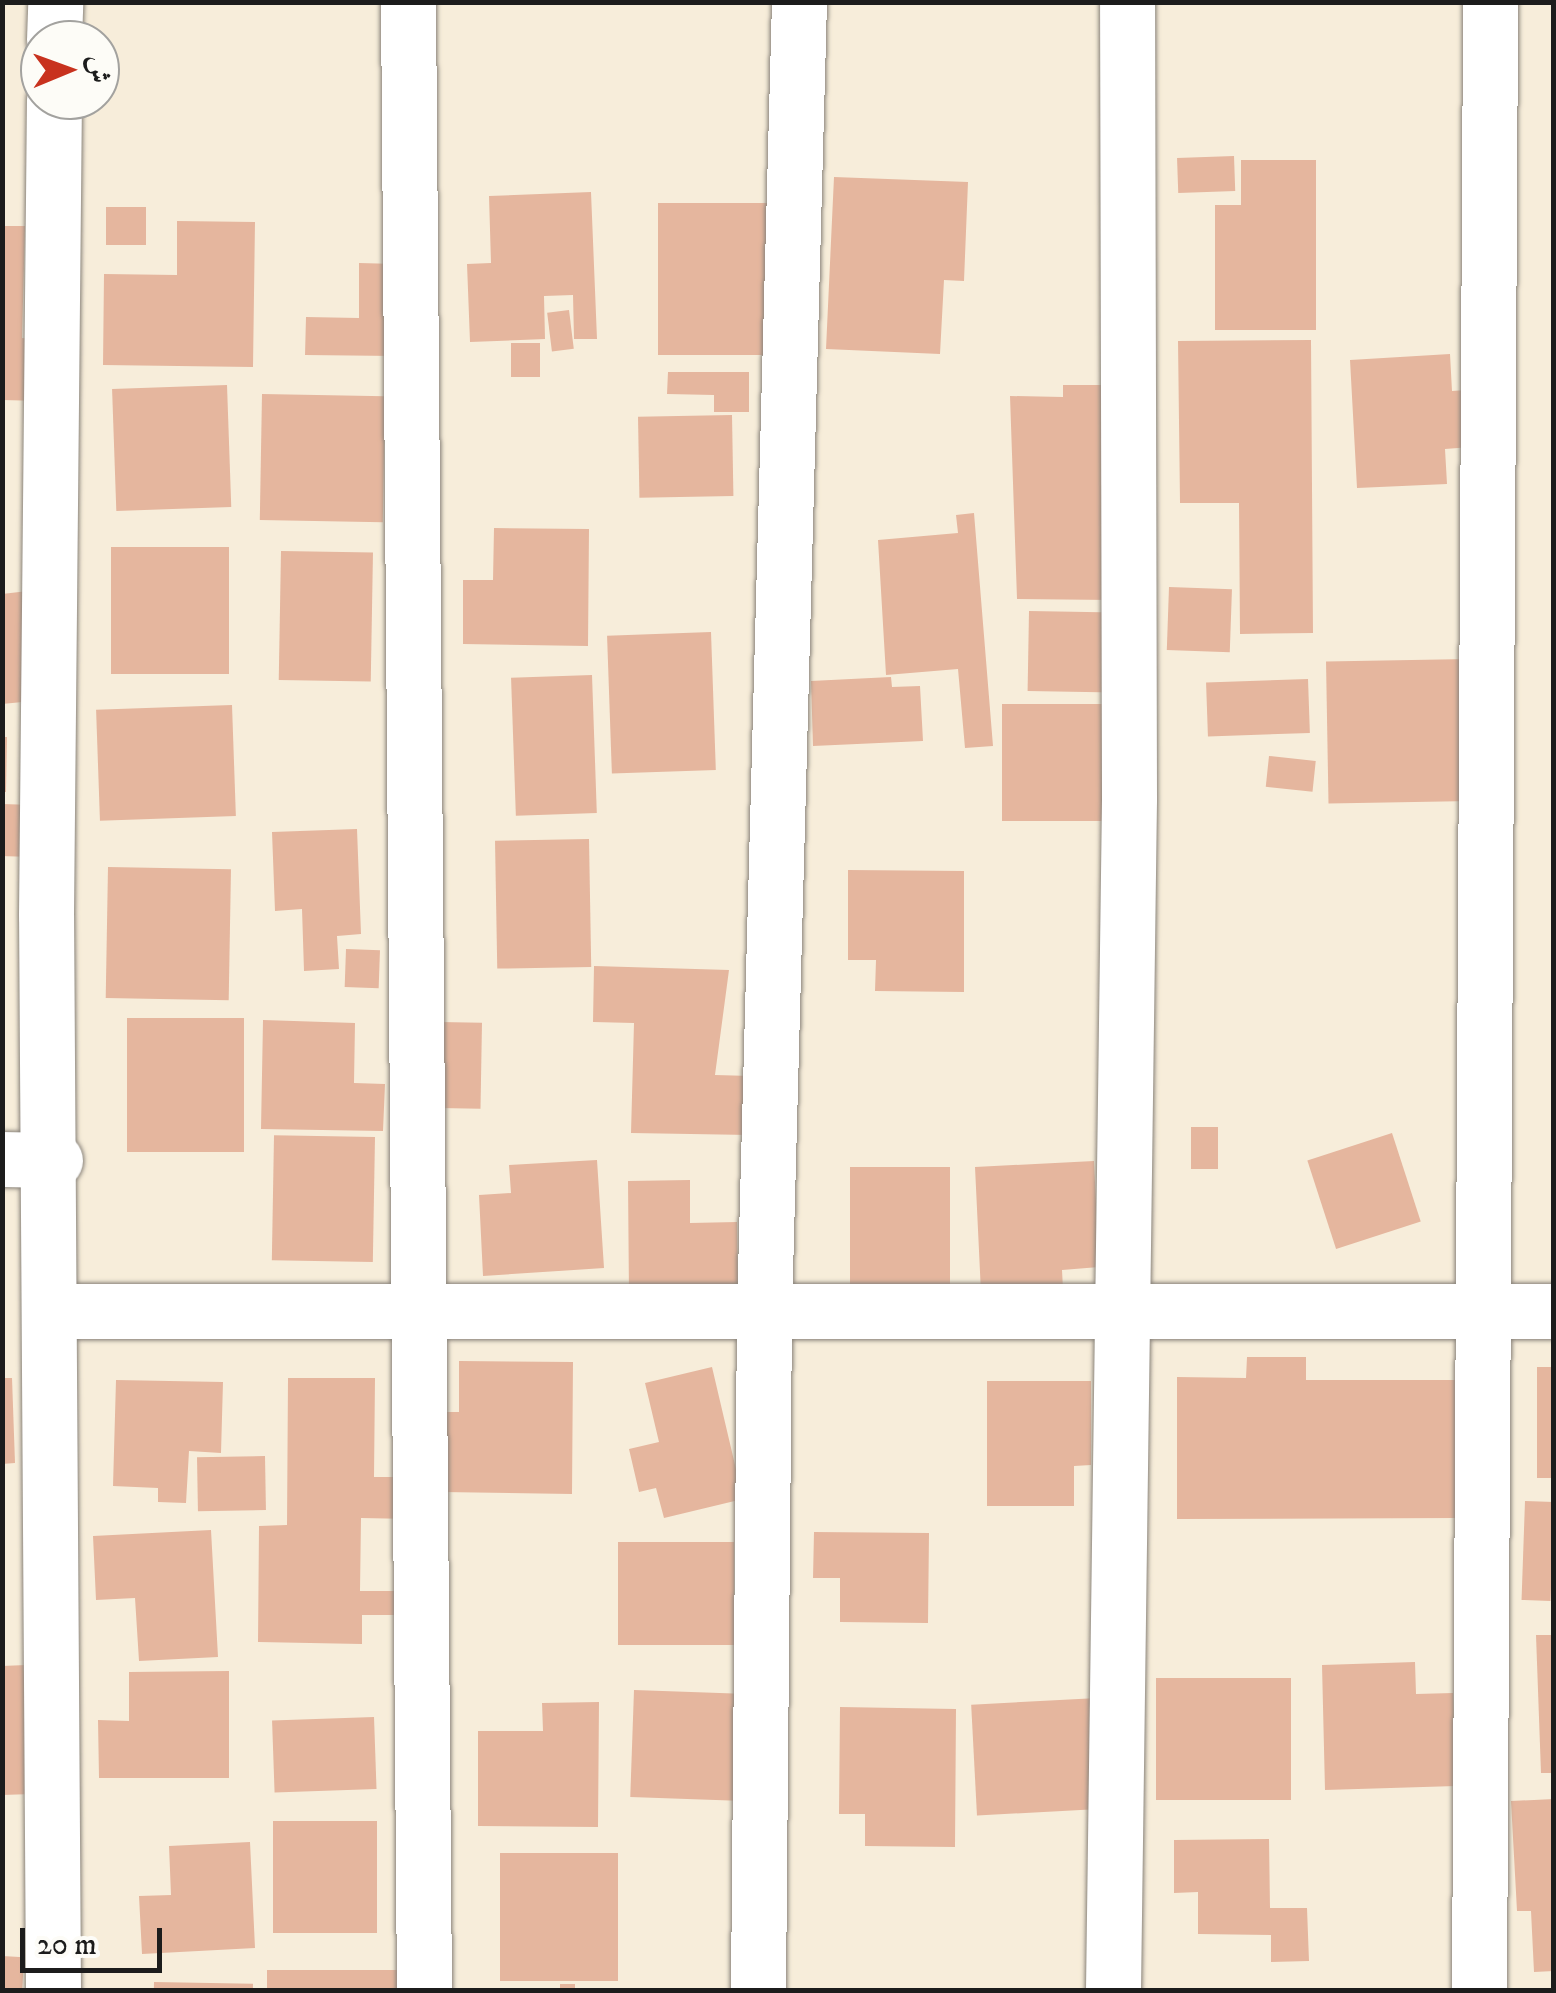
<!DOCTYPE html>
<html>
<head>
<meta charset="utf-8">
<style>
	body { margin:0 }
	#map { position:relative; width:1556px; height:1993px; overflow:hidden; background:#f7edda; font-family:"IM FELL DW Pica",Amiri,serif }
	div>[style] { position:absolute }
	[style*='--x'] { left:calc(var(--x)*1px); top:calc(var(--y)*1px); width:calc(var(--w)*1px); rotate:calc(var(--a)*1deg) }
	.building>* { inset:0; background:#e5b69e; transform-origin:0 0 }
	.roads { filter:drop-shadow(0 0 2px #8a847b) drop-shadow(0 0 2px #8a847b) }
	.minor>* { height:55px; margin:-27.5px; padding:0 27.5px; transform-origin:27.5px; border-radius:27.5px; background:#fff }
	span { translate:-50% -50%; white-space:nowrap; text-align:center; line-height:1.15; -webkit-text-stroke:10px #fdfcf7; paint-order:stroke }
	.frame { position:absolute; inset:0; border:5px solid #1c1c1c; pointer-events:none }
	.north { position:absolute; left:20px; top:20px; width:100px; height:100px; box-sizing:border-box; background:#fdfcf7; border:2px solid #a3a29f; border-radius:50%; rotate:89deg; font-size:28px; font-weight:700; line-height:40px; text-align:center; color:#1c1c1c }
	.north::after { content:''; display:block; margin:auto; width:35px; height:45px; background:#c8321e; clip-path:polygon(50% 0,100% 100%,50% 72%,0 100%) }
	.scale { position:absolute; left:20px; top:1928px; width:142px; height:45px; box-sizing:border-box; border:5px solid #1c1c1c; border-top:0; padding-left:12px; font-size:30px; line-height:35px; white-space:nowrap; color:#1c1c1c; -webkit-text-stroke:8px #fdfcf7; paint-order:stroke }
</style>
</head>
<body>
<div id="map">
	<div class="building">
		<div style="left:1234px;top:156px;width:35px;height:57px;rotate:88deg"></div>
		<div style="clip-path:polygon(1241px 160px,1316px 160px,1316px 330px,1215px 330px,1215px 205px,1241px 205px)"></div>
		<div style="clip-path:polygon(834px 177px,968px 182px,964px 281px,944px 280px,940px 354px,826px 349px)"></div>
		<div style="clip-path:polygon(591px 192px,597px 339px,574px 339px,573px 295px,544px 296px,545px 339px,470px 342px,467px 264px,491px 263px,489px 196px)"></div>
		<div style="left:658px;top:203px;width:119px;height:152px"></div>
		<div style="left:106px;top:207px;width:40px;height:38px"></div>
		<div style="clip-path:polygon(177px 221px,255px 222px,253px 367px,103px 365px,104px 274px,177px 275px)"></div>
		<div style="clip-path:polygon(2px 226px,25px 226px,22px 338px,43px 340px,41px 401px,2px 400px)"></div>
		<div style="clip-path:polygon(359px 263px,396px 264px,395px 356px,305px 355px,306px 317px,359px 318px)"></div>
		<div style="left:569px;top:310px;width:39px;height:22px;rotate:83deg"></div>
		<div style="clip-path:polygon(1311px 340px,1313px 633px,1240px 634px,1239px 503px,1180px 503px,1178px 341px)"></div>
		<div style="left:511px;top:343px;width:29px;height:34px"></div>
		<div style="clip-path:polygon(1450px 354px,1452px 391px,1481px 389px,1484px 446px,1445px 449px,1447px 484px,1357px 488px,1350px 360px)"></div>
		<div style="clip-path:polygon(668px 372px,749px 372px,749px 412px,714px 412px,714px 395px,667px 394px)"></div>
		<div style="left:227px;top:385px;width:122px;height:115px;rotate:88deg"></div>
		<div style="clip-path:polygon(1063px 385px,1114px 385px,1112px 600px,1017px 599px,1010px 396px,1063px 397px)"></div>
		<div style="left:262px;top:394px;width:123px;height:126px;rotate:1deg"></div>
		<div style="left:732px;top:415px;width:81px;height:94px;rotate:89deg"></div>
		<div style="clip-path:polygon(974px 513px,993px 746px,965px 748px,958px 669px,886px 675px,878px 540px,958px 533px,956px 515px)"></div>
		<div style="clip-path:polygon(494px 528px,589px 529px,588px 646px,463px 644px,463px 580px,493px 580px)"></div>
		<div style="left:111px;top:547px;width:118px;height:127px"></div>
		<div style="left:281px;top:551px;width:92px;height:129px;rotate:1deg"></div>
		<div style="left:1169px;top:587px;width:63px;height:63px;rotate:2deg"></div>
		<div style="clip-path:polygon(28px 591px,43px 700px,2px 704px,2px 594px)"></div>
		<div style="left:1029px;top:611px;width:101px;height:80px;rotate:1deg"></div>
		<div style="left:711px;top:632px;width:138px;height:104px;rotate:88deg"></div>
		<div style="left:1469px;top:659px;width:142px;height:143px;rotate:89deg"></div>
		<div style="left:592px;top:675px;width:138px;height:81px;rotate:88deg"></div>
		<div style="clip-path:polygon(891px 677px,892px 687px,920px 686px,923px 741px,813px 746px,811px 681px)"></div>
		<div style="left:1308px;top:679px;width:54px;height:102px;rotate:88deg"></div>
		<div style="left:1002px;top:704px;width:107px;height:117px"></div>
		<div style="left:232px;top:705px;width:111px;height:136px;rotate:88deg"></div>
		<div style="clip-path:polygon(2px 737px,7px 737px,6px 792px,2px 792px)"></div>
		<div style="left:1269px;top:756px;width:47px;height:31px;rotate:6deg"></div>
		<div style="left:2px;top:804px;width:24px;height:52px;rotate:2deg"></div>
		<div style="clip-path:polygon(357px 829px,361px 934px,337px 936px,339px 969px,304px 971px,302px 909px,275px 911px,272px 832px)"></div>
		<div style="left:589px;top:839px;width:128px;height:94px;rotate:89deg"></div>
		<div style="left:108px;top:867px;width:123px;height:131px;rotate:1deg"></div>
		<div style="clip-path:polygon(848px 870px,964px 871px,964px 992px,875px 991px,876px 960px,848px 960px)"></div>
		<div style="left:346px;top:949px;width:34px;height:38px;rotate:2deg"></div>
		<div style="clip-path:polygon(594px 966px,729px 970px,715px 1075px,751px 1076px,750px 1135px,631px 1133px,634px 1023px,593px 1022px)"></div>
		<div style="left:127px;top:1018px;width:117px;height:134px"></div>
		<div style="clip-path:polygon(263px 1020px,355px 1023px,354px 1083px,385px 1084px,383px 1131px,261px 1129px)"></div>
		<div style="left:440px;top:1022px;width:42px;height:86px;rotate:1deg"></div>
		<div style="left:1191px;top:1127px;width:27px;height:42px"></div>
		<div style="left:1392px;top:1133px;width:93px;height:89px;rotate:72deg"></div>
		<div style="left:375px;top:1137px;width:125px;height:101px;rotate:91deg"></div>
		<div style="clip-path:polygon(597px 1160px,604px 1268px,483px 1276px,479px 1195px,511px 1193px,509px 1165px)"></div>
		<div style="clip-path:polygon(1094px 1161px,1099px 1267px,1062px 1270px,1063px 1289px,981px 1293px,975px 1167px)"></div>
		<div style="left:850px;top:1167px;width:100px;height:138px"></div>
		<div style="clip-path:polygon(690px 1180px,690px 1223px,737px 1222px,738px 1286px,629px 1296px,628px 1181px)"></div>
		<div style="clip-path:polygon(1247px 1357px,1306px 1357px,1306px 1380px,1457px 1380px,1456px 1518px,1177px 1519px,1177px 1377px,1246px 1378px)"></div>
		<div style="clip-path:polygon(459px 1361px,573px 1362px,572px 1494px,442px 1492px,443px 1412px,459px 1412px)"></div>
		<div style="clip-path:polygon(712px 1367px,743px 1499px,664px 1518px,656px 1488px,639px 1492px,629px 1449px,659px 1442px,645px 1383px)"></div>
		<div style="left:1537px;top:1367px;width:17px;height:111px"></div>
		<div style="clip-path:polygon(2px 1378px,12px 1378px,15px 1463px,2px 1464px)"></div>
		<div style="clip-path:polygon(288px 1378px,375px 1378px,374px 1477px,412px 1477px,411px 1519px,361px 1518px,360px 1591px,396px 1591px,396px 1615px,362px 1615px,362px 1644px,258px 1642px,259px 1526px,287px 1525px)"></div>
		<div style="clip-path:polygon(116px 1380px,223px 1382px,221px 1453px,189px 1451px,186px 1503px,158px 1502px,158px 1488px,113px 1486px)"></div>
		<div style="clip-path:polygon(987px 1381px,1091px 1381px,1091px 1465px,1074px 1466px,1074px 1506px,987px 1506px)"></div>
		<div style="left:265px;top:1456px;width:54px;height:68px;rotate:89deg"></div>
		<div style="left:1525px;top:1501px;width:29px;height:99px;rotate:2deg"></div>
		<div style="clip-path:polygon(211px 1530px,218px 1657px,139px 1661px,135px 1598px,96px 1600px,93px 1536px)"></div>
		<div style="clip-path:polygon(814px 1532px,929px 1533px,928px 1623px,840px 1622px,840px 1578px,813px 1578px)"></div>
		<div style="left:618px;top:1542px;width:116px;height:103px"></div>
		<div style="clip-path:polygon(1536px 1635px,1554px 1635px,1554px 1773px,1541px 1773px)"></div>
		<div style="clip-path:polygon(1415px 1662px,1416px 1694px,1453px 1693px,1456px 1786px,1325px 1790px,1322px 1665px)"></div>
		<div style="clip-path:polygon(26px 1665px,32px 1794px,2px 1795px,2px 1666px)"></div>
		<div style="clip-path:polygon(229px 1671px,229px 1778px,99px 1778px,98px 1720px,129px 1721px,129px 1672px)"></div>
		<div style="left:1156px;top:1678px;width:135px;height:122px"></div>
		<div style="left:634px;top:1690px;width:114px;height:107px;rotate:2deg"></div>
		<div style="left:1098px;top:1698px;width:111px;height:127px;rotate:87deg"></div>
		<div style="clip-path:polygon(599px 1702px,598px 1827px,478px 1826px,478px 1731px,543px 1731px,542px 1703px)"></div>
		<div style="clip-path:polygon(840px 1707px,956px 1709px,955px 1847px,865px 1846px,865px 1814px,839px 1814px)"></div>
		<div style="left:374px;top:1717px;width:72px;height:102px;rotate:88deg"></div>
		<div style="clip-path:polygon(1554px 1799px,1554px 1971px,1534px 1972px,1531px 1911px,1517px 1911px,1511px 1801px)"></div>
		<div style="left:273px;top:1821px;width:104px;height:112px"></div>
		<div style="clip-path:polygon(1269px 1839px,1270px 1908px,1307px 1908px,1309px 1961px,1271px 1962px,1271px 1935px,1198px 1934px,1198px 1892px,1174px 1893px,1174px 1840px)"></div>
		<div style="clip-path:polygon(250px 1842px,255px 1948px,142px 1954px,139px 1896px,171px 1895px,169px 1846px)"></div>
		<div style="left:500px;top:1853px;width:118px;height:128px"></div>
		<div style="left:2px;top:1956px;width:22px;height:34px;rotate:3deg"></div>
		<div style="left:267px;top:1970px;width:140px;height:20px"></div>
		<div style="left:154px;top:1982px;width:99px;height:8px;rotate:1deg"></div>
		<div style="left:560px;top:1984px;width:15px;height:6px"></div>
	</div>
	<div class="roads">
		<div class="minor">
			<div style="--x:408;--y:2;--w:1988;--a:89.54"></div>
			<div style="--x:54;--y:40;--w:38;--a:-88"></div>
			<div style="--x:2;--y:1159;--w:53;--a:1.1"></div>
			<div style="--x:55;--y:1311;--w:1499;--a:0"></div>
			<div style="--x:53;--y:1990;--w:1075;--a:-90.37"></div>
			<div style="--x:46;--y:915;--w:815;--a:-89.44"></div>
			<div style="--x:758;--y:1990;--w:679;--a:-89.49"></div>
			<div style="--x:764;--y:1311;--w:1309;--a:-88.47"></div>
			<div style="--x:1113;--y:1990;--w:1192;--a:-89.23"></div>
			<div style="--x:1129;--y:798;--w:796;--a:-90.14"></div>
			<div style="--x:1479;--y:1990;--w:1988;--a:-89.68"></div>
		</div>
	</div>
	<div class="frame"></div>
	<div class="north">ش</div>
	<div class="scale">20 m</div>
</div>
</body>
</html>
